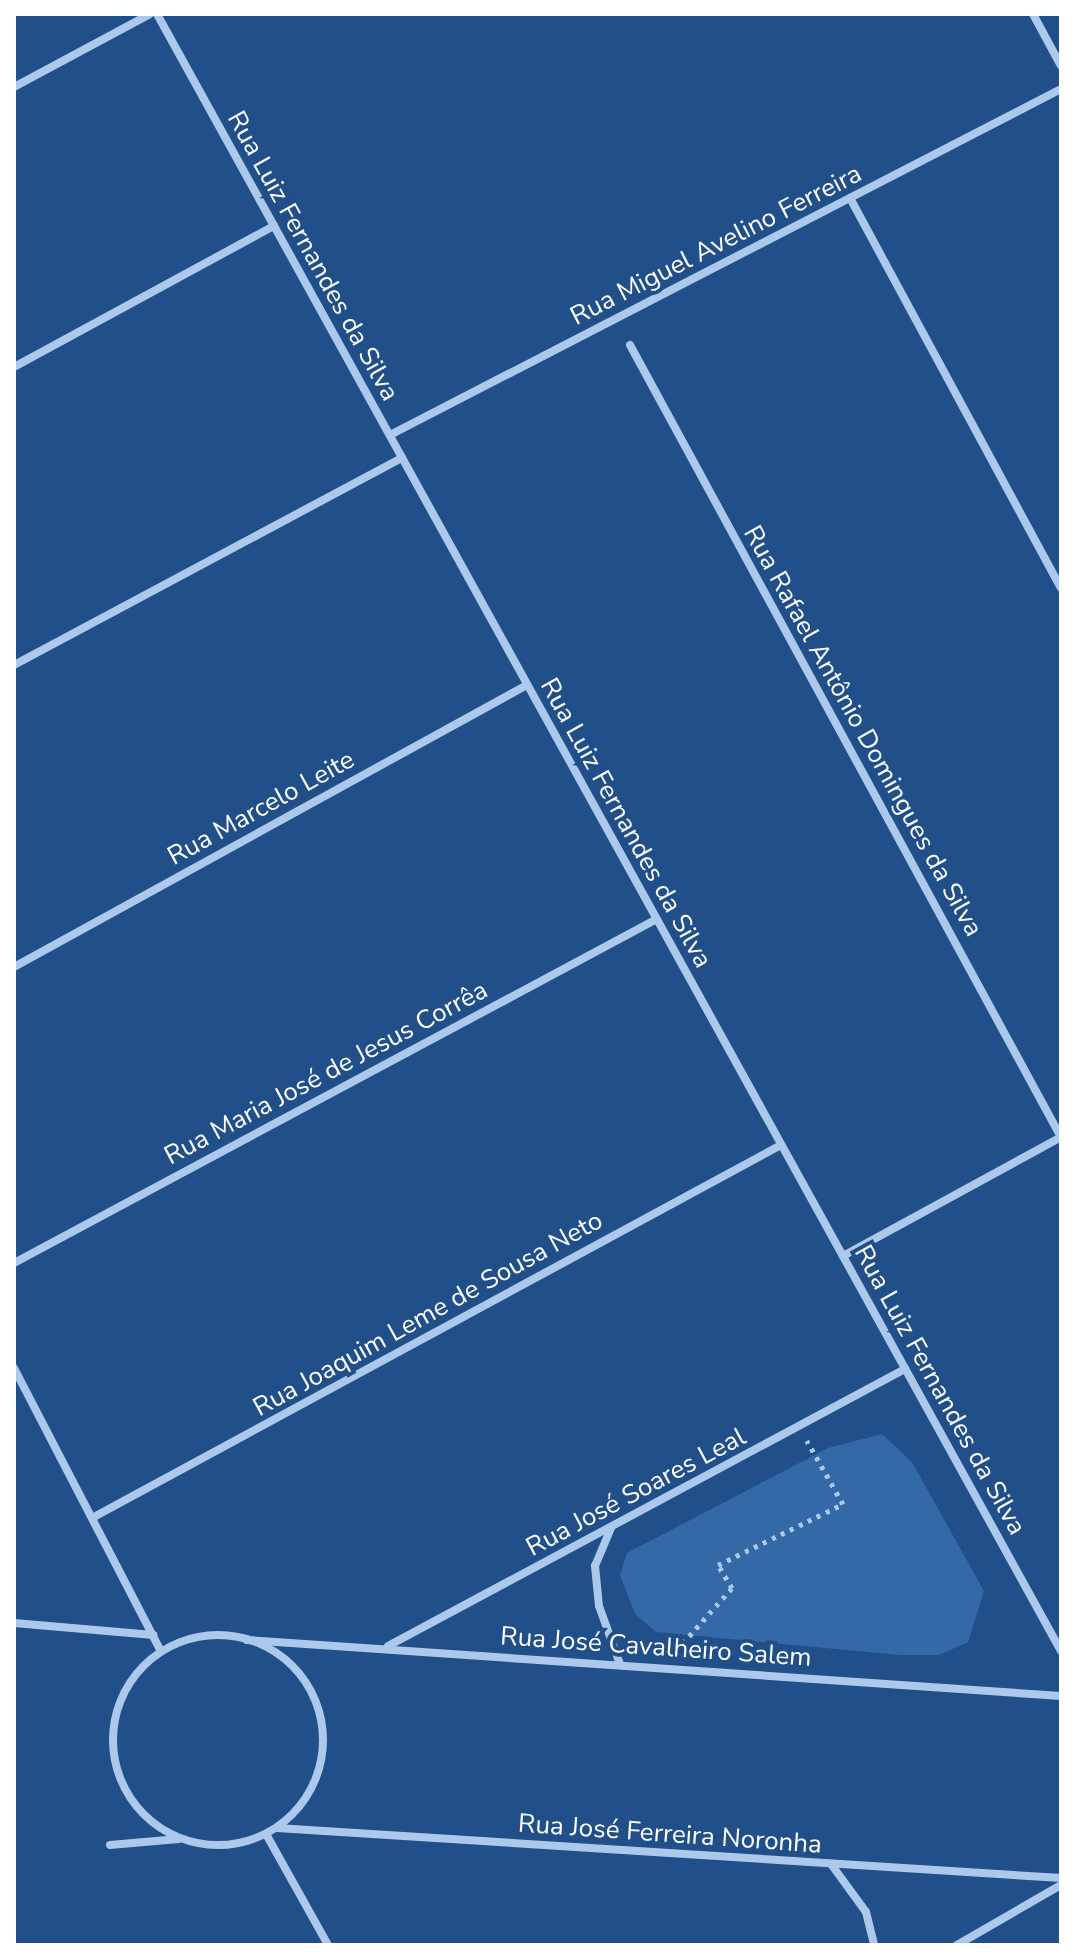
<!DOCTYPE html>
<html>
<head>
<meta charset="utf-8">
<style>
	body { margin:0 }
	#map { position:relative; width:1075px; height:1959px; overflow:hidden; background:#204f89; font-family:"Nunito Sans",sans-serif }
	div>[style] { position:absolute }
	[style*='--x'] { left:calc(var(--x)*1px); top:calc(var(--y)*1px); width:calc(var(--w)*1px); rotate:calc(var(--a)*1deg) }
	.green>* { inset:0; background:#3469a7 }
	.path>* { height:5px; margin-top:-2.5px; transform-origin:0; background:repeating-linear-gradient(90deg,#acc9eb 0 4px,transparent 0 10px) }
	.minor>* { height:8px; margin:-4px; padding:0 4px; transform-origin:4px; border-radius:4px; background:#acc9eb }
	.minor>.ring { margin:-4px; padding:0; box-sizing:content-box; background:none; border:8px solid #acc9eb; border-radius:50% }
	span { translate:-50% -50%; white-space:nowrap; text-align:center; line-height:1.15; -webkit-text-stroke:8px #204f89; paint-order:stroke }
	.street-label { font-size:26px; color:#fff }
	.frame { position:absolute; inset:0; border:16px solid #fff; pointer-events:none }
</style>
</head>
<body>
<div id="map">
	<div class="green">
		<div style="clip-path:polygon(882px 1434px,912px 1462px,984px 1591px,968px 1642px,939px 1655px,899px 1655px,656px 1632px,635px 1614px,620px 1575px,627px 1553px,828px 1448px)"></div>
	</div>
	<div class="path">
		<div style="--x:676;--y:1651;--w:84;--a:-48.4"></div>
		<div style="--x:732;--y:1588;--w:27;--a:-121"></div>
		<div style="--x:718;--y:1565;--w:139;--a:-26"></div>
		<div style="--x:843;--y:1504;--w:73;--a:-119.7"></div>
	</div>
	<div class="minor">
		<div style="--x:157;--y:14;--w:1870;--a:61.09"></div>
		<div style="--x:1033;--y:14;--w:59;--a:61.7"></div>
		<div style="--x:14;--y:87;--w:154;--a:-28.2"></div>
		<div style="--x:850;--y:198;--w:443;--a:61.6"></div>
		<div style="--x:630;--y:345;--w:902;--a:61.45"></div>
		<div style="--x:14;--y:367;--w:296;--a:-28.5"></div>
		<div style="--x:390;--y:435;--w:755;--a:-27.28"></div>
		<div style="--x:14;--y:665;--w:440;--a:-28.1"></div>
		<div style="--x:14;--y:967;--w:585;--a:-28.8"></div>
		<div style="--x:843;--y:1256;--w:248;--a:-28.6"></div>
		<div style="--x:14;--y:1263;--w:729;--a:-28.15"></div>
		<div style="--x:14;--y:1368;--w:319;--a:62.6"></div>
		<div style="--x:92;--y:1518;--w:783;--a:-28.43"></div>
		<div style="--x:611;--y:1528;--w:41;--a:112.8"></div>
		<div style="--x:595;--y:1566;--w:40;--a:84.3"></div>
		<div style="--x:599;--y:1606;--w:62;--a:70.1"></div>
		<div style="--x:14;--y:1623;--w:140;--a:4.9"></div>
		<div class="ring" style="left:113px;top:1635px;width:202px;height:202px"></div>
		<div style="--x:247;--y:1640;--w:816;--a:3.94"></div>
		<div style="--x:388;--y:1646;--w:587;--a:-28.18"></div>
		<div style="--x:277;--y:1828;--w:786;--a:3.65"></div>
		<div style="--x:266;--y:1834;--w:127;--a:60.8"></div>
		<div style="--x:110;--y:1845;--w:69;--a:-5"></div>
		<div style="--x:831;--y:1864;--w:59;--a:53.9"></div>
		<div style="--x:866;--y:1912;--w:34;--a:76"></div>
		<div style="--x:957;--y:1945;--w:120;--a:-30"></div>
	</div>
	<div class="street-label">
		<span style="left:716px;top:245px;rotate:-27deg">Rua Miguel Avelino Ferreira</span>
		<span style="left:313px;top:256px;rotate:61deg">Rua Luiz Fernandes da Silva</span>
		<span style="left:863px;top:731px;rotate:61deg">Rua Rafael Antônio Domingues da Silva</span>
		<span style="left:261px;top:808px;rotate:-29deg">Rua Marcelo Leite</span>
		<span style="left:626px;top:823px;rotate:61deg">Rua Luiz Fernandes da Silva</span>
		<span style="left:326px;top:1073px;rotate:-28deg">Rua Maria José de Jesus Corrêa</span>
		<span style="left:428px;top:1314px;rotate:-29deg">Rua Joaquim Leme de Sousa Neto</span>
		<span style="left:940px;top:1390px;rotate:61deg">Rua Luiz Fernandes da Silva</span>
		<span style="left:636px;top:1492px;rotate:-28deg">Rua José Soares Leal</span>
		<span style="left:656px;top:1647px;rotate:4deg">Rua José Cavalheiro Salem</span>
		<span style="left:670px;top:1834px;rotate:4deg">Rua José Ferreira Noronha</span>
	</div>
	<div class="frame"></div>
</div>
</body>
</html>
